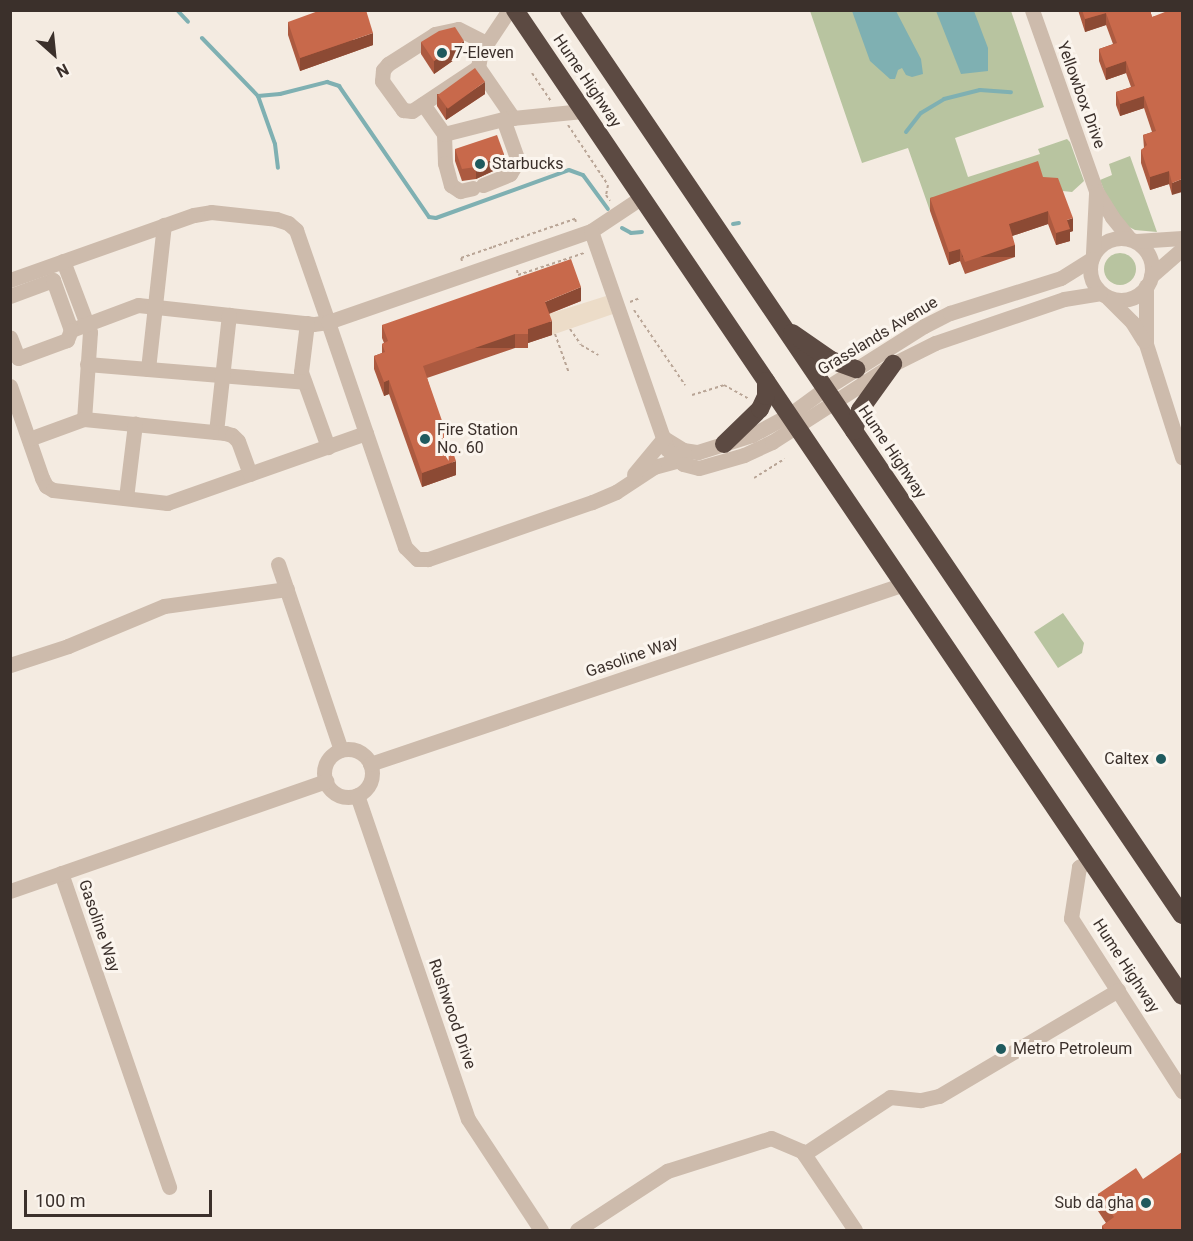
<!DOCTYPE html>
<html>
<head>
<meta charset="utf-8">
<style>
	body { margin:0 }
	#map { position:relative; width:1193px; height:1241px; overflow:hidden; background:#f4ebe1; font-family:Roboto,sans-serif }
	div>[style] { position:absolute }
	[style*='--x'] { left:calc(var(--x)*1px); top:calc(var(--y)*1px); width:calc(var(--w)*1px); rotate:calc(var(--a)*1deg) }
	.green>* { inset:0; background:#b8c4a0 }
	.round { border-radius:50% }
	.plaza>* { inset:0; background:#ecdcc8 }
	.water>* { inset:0; background:#7fb0b2 }
	.stream>* { height:4px; margin:-2px; padding:0 2px; transform-origin:2px; border-radius:2px; background:#7fb0b2 }
	.path>* { height:2px; margin-top:-1px; transform-origin:0; background:repeating-linear-gradient(90deg,#b9a596 0 3px,transparent 0 6px) }
	.minor>* { height:15px; margin:-7.5px; padding:0 7.5px; transform-origin:7.5px; border-radius:7.5px; background:#cdbbac }
	.minor>.ring { margin:-7.5px; padding:0; box-sizing:content-box; background:none; border:15px solid #cdbbac; border-radius:50% }
	.highway>* { height:18px; margin:-9px; padding:0 9px; transform-origin:9px; border-radius:9px; background:#5c4a42 }
	.wall>* { inset:0; background:#ac5a40 }
	.shaded-wall>* { inset:0; background:#8c4a34; transform-origin:0 0 }
	.building>* { inset:0; background:#c8694b; transform-origin:0 0 }
	.dots>* { width:16px; height:16px; translate:-50% -50%; box-sizing:border-box; border:3px solid #fbf5ee; border-radius:50% }
	span { translate:-50% -50%; white-space:nowrap; text-align:center; line-height:1.15; -webkit-text-stroke:6px #fbf5ee; paint-order:stroke }
	.poi-label { font-size:16px; color:#3b302b }
	.left { translate:0 -50%; text-align:left }
	.right { translate:-100% -50%; text-align:right }
	.street-label { font-size:16px; color:#3b302b }
	.frame { position:absolute; inset:0; border:12px solid #3b302b; pointer-events:none }
	.north { position:absolute; left:24px; top:24px; width:60px; height:60px; -webkit-text-stroke:4px #fbf5ee; paint-order:stroke; rotate:153deg; font-size:16px; font-weight:700; line-height:24px; text-align:center; color:#3b302b }
	.north::after { content:''; display:block; margin:auto; width:21px; height:27px; background:#3b302b; clip-path:polygon(50% 0,100% 100%,50% 72%,0 100%) }
	.scale { position:absolute; left:24px; top:1190px; width:188px; height:27px; box-sizing:border-box; border:3px solid #3b302b; border-top:0; padding-left:8px; font-size:18px; line-height:21px; white-space:nowrap; color:#3b302b; -webkit-text-stroke:4px #fbf5ee; paint-order:stroke }
</style>
</head>
<body>
<div id="map">
	<div class="green">
		<div style="clip-path:polygon(810px 11px,1011px 11px,1044px 107px,955px 138px,968px 177px,1040px 154px,1038px 149px,1067px 139px,1070px 142px,1084px 181px,1072px 192px,1043px 189px,1038px 174px,930px 211px,908px 148px,862px 163px)"></div>
		<div style="clip-path:polygon(1130px 156px,1157px 232px,1135px 230px,1125px 225px,1112px 211px,1100px 180px,1112px 175px,1109px 164px)"></div>
		<div class="round" style="left:1104px;top:253px;width:32px;height:32px"></div>
		<div style="clip-path:polygon(1063px 613px,1084px 643px,1082px 653px,1058px 668px,1034px 632px)"></div>
	</div>
	<div class="plaza">
		<div style="clip-path:polygon(606px 296px,613px 314px,552px 335px,549px 314px)"></div>
	</div>
	<div class="water">
		<div style="clip-path:polygon(852px 11px,896px 11px,921px 59px,923px 74px,912px 77px,906px 75px,902px 68px,898px 70px,895px 79px,890px 79px,870px 61px)"></div>
		<div style="clip-path:polygon(936px 11px,974px 11px,988px 48px,988px 71px,961px 74px)"></div>
	</div>
	<div class="stream">
		<div style="--x:177;--y:10;--w:16;--a:47"></div>
		<div style="--x:202;--y:38;--w:81;--a:46"></div>
		<div style="--x:258;--y:96;--w:22;--a:-5"></div>
		<div style="--x:280;--y:94;--w:49;--a:-14.3"></div>
		<div style="--x:327;--y:82;--w:13;--a:18"></div>
		<div style="--x:339;--y:86;--w:159;--a:55.5"></div>
		<div style="--x:429;--y:217;--w:7;--a:8"></div>
		<div style="--x:436;--y:218;--w:141;--a:-19.8"></div>
		<div style="--x:569;--y:170;--w:15;--a:20"></div>
		<div style="--x:583;--y:175;--w:42;--a:53.7"></div>
		<div style="--x:258;--y:96;--w:51;--a:70.5"></div>
		<div style="--x:275;--y:144;--w:24;--a:83"></div>
		<div style="--x:906;--y:132;--w:24;--a:-52"></div>
		<div style="--x:921;--y:113;--w:27;--a:-31"></div>
		<div style="--x:944;--y:99;--w:37;--a:-14"></div>
		<div style="--x:980;--y:90;--w:31;--a:4"></div>
		<div style="--x:733;--y:224;--w:6;--a:-9"></div>
		<div style="--x:622;--y:228;--w:10;--a:29"></div>
		<div style="--x:631;--y:233;--w:11;--a:-5"></div>
	</div>
	<div class="path">
		<div style="--x:532;--y:73;--w:34;--a:56"></div>
		<div style="--x:568;--y:125;--w:72;--a:56.3"></div>
		<div style="--x:608;--y:185;--w:10;--a:101"></div>
		<div style="--x:606;--y:195;--w:7;--a:56"></div>
		<div style="--x:462;--y:261;--w:3;--a:-108"></div>
		<div style="--x:461;--y:258;--w:34;--a:-19"></div>
		<div style="--x:493;--y:247;--w:87;--a:-18.9"></div>
		<div style="--x:575;--y:219;--w:3;--a:72"></div>
		<div style="--x:517;--y:270;--w:5;--a:79"></div>
		<div style="--x:518;--y:275;--w:70;--a:-18.4"></div>
		<div style="--x:630;--y:302;--w:11;--a:-22"></div>
		<div style="--x:634;--y:310;--w:91;--a:55.8"></div>
		<div style="--x:570;--y:329;--w:19;--a:55"></div>
		<div style="--x:581;--y:345;--w:20;--a:30"></div>
		<div style="--x:555;--y:334;--w:41;--a:70.3"></div>
		<div style="--x:692;--y:395;--w:34;--a:-17"></div>
		<div style="--x:724;--y:385;--w:29;--a:29"></div>
		<div style="--x:754;--y:478;--w:36;--a:-32"></div>
	</div>
	<div class="minor">
		<div style="--x:1032;--y:10;--w:192;--a:70.5"></div>
		<div style="--x:1096;--y:191;--w:31;--a:58"></div>
		<div style="--x:1112;--y:217;--w:28;--a:51"></div>
		<div style="--x:486;--y:43;--w:31;--a:-153"></div>
		<div style="--x:458;--y:29;--w:24;--a:168"></div>
		<div style="--x:435;--y:34;--w:56;--a:147.4"></div>
		<div style="--x:388;--y:64;--w:8;--a:130"></div>
		<div style="--x:383;--y:70;--w:11;--a:95"></div>
		<div style="--x:382;--y:81;--w:36;--a:54"></div>
		<div style="--x:403;--y:110;--w:9;--a:6"></div>
		<div style="--x:412;--y:111;--w:79;--a:-33.7"></div>
		<div style="--x:478;--y:67;--w:15;--a:-79"></div>
		<div style="--x:481;--y:52;--w:50;--a:-56.3"></div>
		<div style="--x:478;--y:67;--w:62;--a:55.5"></div>
		<div style="--x:423;--y:104;--w:37;--a:55"></div>
		<div style="--x:444;--y:134;--w:29;--a:88"></div>
		<div style="--x:445;--y:163;--w:23;--a:75"></div>
		<div style="--x:451;--y:185;--w:11;--a:34"></div>
		<div style="--x:460;--y:191;--w:13;--a:-13"></div>
		<div style="--x:444;--y:134;--w:61;--a:-14.3"></div>
		<div style="--x:503;--y:119;--w:80;--a:-5.7"></div>
		<div style="--x:483;--y:185;--w:29;--a:-22"></div>
		<div style="--x:510;--y:174;--w:12;--a:-59"></div>
		<div style="--x:516;--y:164;--w:6;--a:-81"></div>
		<div style="--x:517;--y:158;--w:41;--a:-109.7"></div>
		<div style="--x:591;--y:231;--w:61;--a:-33.7"></div>
		<div class="ring" style="left:1090px;top:238px;width:47px;height:47px"></div>
		<div style="--x:1136;--y:241;--w:46;--a:-3.7"></div>
		<div style="--x:1093;--y:253;--w:59;--a:-87.1"></div>
		<div style="--x:63;--y:261;--w:76;--a:69.2"></div>
		<div style="--x:90;--y:332;--w:87;--a:93.9"></div>
		<div style="--x:1151;--y:276;--w:41;--a:-41.1"></div>
		<div style="--x:10;--y:280;--w:195;--a:-19.5"></div>
		<div style="--x:194;--y:215;--w:17;--a:-10"></div>
		<div style="--x:211;--y:212;--w:65;--a:6.1"></div>
		<div style="--x:276;--y:219;--w:13;--a:18"></div>
		<div style="--x:288;--y:223;--w:11;--a:41"></div>
		<div style="--x:296;--y:230;--w:97;--a:70.8"></div>
		<div style="--x:328;--y:322;--w:15;--a:172"></div>
		<div style="--x:313;--y:324;--w:176;--a:-173.8"></div>
		<div style="--x:138;--y:305;--w:72;--a:159.5"></div>
		<div style="--x:1146;--y:286;--w:58;--a:90"></div>
		<div style="--x:1146;--y:344;--w:119;--a:72.3"></div>
		<div style="--x:10;--y:296;--w:46;--a:-20.4"></div>
		<div style="--x:53;--y:280;--w:53;--a:70.2"></div>
		<div style="--x:71;--y:330;--w:11;--a:112"></div>
		<div style="--x:67;--y:340;--w:52;--a:159.8"></div>
		<div style="--x:18;--y:358;--w:22;--a:-111"></div>
		<div style="--x:1108;--y:298;--w:34;--a:45"></div>
		<div style="--x:1132;--y:322;--w:22;--a:58"></div>
		<div style="--x:307;--y:323;--w:49;--a:97"></div>
		<div style="--x:301;--y:372;--w:80;--a:70.2"></div>
		<div style="--x:87;--y:364;--w:218;--a:4.7"></div>
		<div style="--x:148;--y:369;--w:145;--a:-83.7"></div>
		<div style="--x:10;--y:386;--w:97;--a:70.8"></div>
		<div style="--x:42;--y:478;--w:9;--a:63"></div>
		<div style="--x:46;--y:486;--w:8;--a:30"></div>
		<div style="--x:53;--y:490;--w:115;--a:6.5"></div>
		<div style="--x:167;--y:503;--w:211;--a:-19.4"></div>
		<div style="--x:216;--y:432;--w:118;--a:-83.7"></div>
		<div style="--x:664;--y:438;--w:22;--a:32"></div>
		<div style="--x:683;--y:450;--w:15;--a:8"></div>
		<div style="--x:698;--y:452;--w:57;--a:-17.5"></div>
		<div style="--x:752;--y:435;--w:42;--a:-28.4"></div>
		<div style="--x:789;--y:415;--w:46;--a:-36.1"></div>
		<div style="--x:826;--y:388;--w:116;--a:-32.3"></div>
		<div style="--x:924;--y:326;--w:29;--a:-27"></div>
		<div style="--x:950;--y:313;--w:116;--a:-17.5"></div>
		<div style="--x:1061;--y:278;--w:36;--a:-32"></div>
		<div style="--x:29;--y:439;--w:59;--a:-20"></div>
		<div style="--x:84;--y:419;--w:142;--a:5.7"></div>
		<div style="--x:225;--y:433;--w:7;--a:16"></div>
		<div style="--x:232;--y:435;--w:8;--a:45"></div>
		<div style="--x:238;--y:441;--w:35;--a:70"></div>
		<div style="--x:676;--y:461;--w:23;--a:165"></div>
		<div style="--x:654;--y:467;--w:45;--a:146.7"></div>
		<div style="--x:616;--y:492;--w:26;--a:157"></div>
		<div style="--x:592;--y:502;--w:174;--a:160.8"></div>
		<div style="--x:428;--y:559;--w:11;--a:180"></div>
		<div style="--x:417;--y:559;--w:17;--a:-135"></div>
		<div style="--x:405;--y:547;--w:238;--a:-108.9"></div>
		<div style="--x:328;--y:322;--w:278;--a:-19.1"></div>
		<div style="--x:591;--y:231;--w:231;--a:70.8"></div>
		<div style="--x:667;--y:449;--w:22;--a:43"></div>
		<div style="--x:683;--y:464;--w:16;--a:14"></div>
		<div style="--x:699;--y:468;--w:47;--a:-16.1"></div>
		<div style="--x:744;--y:455;--w:31;--a:-25"></div>
		<div style="--x:772;--y:442;--w:144;--a:-32.8"></div>
		<div style="--x:893;--y:364;--w:47;--a:-26.6"></div>
		<div style="--x:935;--y:343;--w:136;--a:-18.8"></div>
		<div style="--x:1064;--y:299;--w:36;--a:-9"></div>
		<div style="--x:634;--y:474;--w:47;--a:-50.2"></div>
		<div style="--x:126;--y:498;--w:75;--a:-83.1"></div>
		<div style="--x:278;--y:564;--w:196;--a:71.3"></div>
		<div style="--x:10;--y:665;--w:61;--a:-18.1"></div>
		<div style="--x:68;--y:646;--w:104;--a:-22.6"></div>
		<div style="--x:164;--y:606;--w:124;--a:-7.9"></div>
		<div class="ring" style="left:324px;top:749px;width:33px;height:33px"></div>
		<div style="--x:370;--y:764;--w:564;--a:-18.63"></div>
		<div style="--x:357;--y:795;--w:342;--a:71.1"></div>
		<div style="--x:468;--y:1119;--w:133;--a:56.7"></div>
		<div style="--x:1091;--y:860;--w:14;--a:150"></div>
		<div style="--x:1079;--y:867;--w:52;--a:98.9"></div>
		<div style="--x:1071;--y:918;--w:206;--a:57.3"></div>
		<div style="--x:61;--y:873;--w:332;--a:71"></div>
		<div style="--x:10;--y:891;--w:335;--a:-19.2"></div>
		<div style="--x:804;--y:1154;--w:103;--a:-33.5"></div>
		<div style="--x:890;--y:1097;--w:31;--a:6"></div>
		<div style="--x:921;--y:1100;--w:18;--a:-13"></div>
		<div style="--x:939;--y:1096;--w:208;--a:-30.6"></div>
		<div style="--x:577;--y:1230;--w:108;--a:-33.2"></div>
		<div style="--x:667;--y:1171;--w:109;--a:-17.6"></div>
		<div style="--x:771;--y:1138;--w:34;--a:23"></div>
		<div style="--x:802;--y:1151;--w:95;--a:56.1"></div>
	</div>
	<div class="highway">
		<div style="--x:515;--y:10;--w:1190;--a:55.92"></div>
		<div style="--x:569;--y:10;--w:1093;--a:55.89"></div>
		<div style="--x:792;--y:333;--w:47;--a:34.7"></div>
		<div style="--x:831;--y:360;--w:27;--a:20"></div>
		<div style="--x:854;--y:431;--w:22;--a:-74"></div>
		<div style="--x:860;--y:410;--w:57;--a:-54.3"></div>
		<div style="--x:724;--y:444;--w:50;--a:-44.2"></div>
		<div style="--x:760;--y:409;--w:14;--a:-65"></div>
		<div style="--x:766;--y:396;--w:15;--a:-90"></div>
	</div>
	<div class="wall">
		<div style="clip-path:polygon(1078px 10px,1150px 10px,1152px 17px,1182px 10px,1172px 195px,1169px 184px,1150px 190px,1141px 163px,1141px 150px,1144px 148px,1143px 135px,1152px 132px,1144px 108px,1120px 116px,1116px 105px,1116px 92px,1131px 87px,1126px 73px,1106px 80px,1099px 61px,1099px 49px,1113px 44px,1106px 25px,1085px 32px)"></div>
		<div style="clip-path:polygon(288px 22px,373px 45px,300px 71px,288px 35px)"></div>
		<div style="clip-path:polygon(421px 42px,464px 53px,434px 74px,421px 54px)"></div>
		<div style="clip-path:polygon(437px 94px,485px 94px,446px 120px,437px 106px)"></div>
		<div style="clip-path:polygon(455px 149px,504px 166px,476px 179px,462px 181px,455px 161px)"></div>
		<div style="clip-path:polygon(1043px 177px,1073px 231px,1070px 232px,1070px 241px,1056px 245px,1048px 224px,1012px 236px,1015px 257px,965px 274px,960px 261px,949px 265px,930px 211px,930px 198px)"></div>
		<div style="clip-path:polygon(581px 301px,549px 314px,552px 335px,528px 343px,528px 348px,515px 348px,427px 378px,456px 475px,422px 487px,389px 394px,384px 396px,374px 369px,374px 356px,382px 353px,382px 344px,384px 343px,382px 338px,382px 325px)"></div>
		<div style="clip-path:polygon(1143px 1179px,1182px 1230px,1102px 1230px,1102px 1226px,1106px 1223px,1098px 1211px,1098px 1194px)"></div>
	</div>
	<div class="shaded-wall">
		<div style="clip-path:polygon(1106px 13px,1106px 25px,1085px 32px,1085px 19px)"></div>
		<div style="clip-path:polygon(373px 33px,373px 45px,300px 71px,300px 58px)"></div>
		<div style="clip-path:polygon(464px 41px,464px 53px,434px 74px,434px 61px)"></div>
		<div style="clip-path:polygon(1126px 61px,1126px 73px,1106px 80px,1106px 68px)"></div>
		<div style="clip-path:polygon(485px 82px,485px 94px,446px 120px,446px 108px)"></div>
		<div style="clip-path:polygon(1144px 96px,1144px 108px,1120px 116px,1120px 104px)"></div>
		<div style="clip-path:polygon(504px 154px,504px 166px,476px 179px,476px 167px)"></div>
		<div style="clip-path:polygon(1169px 171px,1169px 184px,1150px 190px,1150px 177px)"></div>
		<div style="clip-path:polygon(1182px 179px,1182px 192px,1172px 195px,1172px 183px)"></div>
		<div style="clip-path:polygon(1048px 211px,1048px 224px,1009px 237px,1009px 224px)"></div>
		<div style="clip-path:polygon(1073px 218px,1073px 231px,1070px 232px,1070px 241px,1056px 245px,1056px 233px,1067px 220px)"></div>
		<div style="left:1015px;top:245px;width:12px;height:53px;rotate:90deg"></div>
		<div style="clip-path:polygon(960px 249px,960px 261px,949px 265px,949px 252px)"></div>
		<div style="clip-path:polygon(581px 287px,581px 301px,545px 315px,545px 302px)"></div>
		<div style="clip-path:polygon(552px 321px,552px 335px,528px 343px,528px 329px)"></div>
		<div style="left:515px;top:334px;width:14px;height:97px;rotate:90deg"></div>
		<div style="clip-path:polygon(389px 380px,389px 394px,384px 396px,384px 382px)"></div>
		<div style="clip-path:polygon(456px 461px,456px 475px,422px 487px,422px 473px)"></div>
	</div>
	<div class="building">
		<div style="clip-path:polygon(321px 10px,366px 10px,373px 33px,300px 58px,288px 22px)"></div>
		<div style="clip-path:polygon(1082px 10px,1150px 10px,1152px 17px,1170px 10px,1182px 10px,1182px 179px,1172px 183px,1169px 171px,1150px 177px,1141px 150px,1147px 145px,1143px 135px,1156px 131px,1144px 96px,1120px 104px,1116px 92px,1135px 86px,1126px 61px,1106px 68px,1099px 49px,1117px 43px,1106px 13px,1085px 19px)"></div>
		<div style="clip-path:polygon(455px 27px,464px 41px,434px 61px,421px 42px,439px 31px)"></div>
		<div style="left:475px;top:68px;width:17px;height:46px;rotate:54deg"></div>
		<div style="clip-path:polygon(497px 135px,504px 154px,476px 167px,462px 169px,455px 149px)"></div>
		<div style="clip-path:polygon(1038px 161px,1043px 177px,1058px 178px,1073px 218px,1067px 220px,1070px 229px,1056px 233px,1048px 211px,1009px 224px,1015px 245px,965px 262px,960px 249px,949px 252px,930px 198px)"></div>
		<div style="clip-path:polygon(571px 259px,581px 287px,545px 302px,552px 321px,528px 329px,528px 334px,515px 334px,423px 366px,456px 461px,422px 473px,389px 380px,384px 382px,374px 356px,385px 352px,382px 344px,388px 341px,382px 325px)"></div>
		<div style="clip-path:polygon(1182px 1152px,1182px 1230px,1105px 1230px,1102px 1226px,1114px 1217px,1098px 1194px,1136px 1168px,1143px 1179px)"></div>
	</div>
	<div class="dots">
		<div style="left:442px;top:53px;background:#1f5a5e"></div>
		<div style="left:480px;top:164px;background:#1f5a5e"></div>
		<div style="left:425px;top:439px;background:#1f5a5e"></div>
		<div style="left:1161px;top:759px;background:#1f5a5e"></div>
		<div style="left:1001px;top:1049px;background:#1f5a5e"></div>
		<div style="left:1146px;top:1203px;background:#1f5a5e"></div>
	</div>
	<div class="poi-label">
		<span class="left" style="left:454px;top:53px">7-Eleven</span>
		<span class="left" style="left:492px;top:164px">Starbucks</span>
		<span class="left" style="left:437px;top:439px">Fire Station<br>No. 60</span>
		<span class="right" style="left:1149px;top:759px">Caltex</span>
		<span class="left" style="left:1013px;top:1049px">Metro Petroleum</span>
		<span class="right" style="left:1134px;top:1203px">Sub da gha</span>
	</div>
	<div class="street-label">
		<span style="left:587px;top:81px;rotate:56deg">Hume Highway</span>
		<span style="left:1081px;top:95px;rotate:70deg">Yellowbox Drive</span>
		<span style="left:878px;top:336px;rotate:-31deg">Grasslands Avenue</span>
		<span style="left:892px;top:452px;rotate:56deg">Hume Highway</span>
		<span style="left:632px;top:657px;rotate:-19deg">Gasoline Way</span>
		<span style="left:99px;top:926px;rotate:71deg">Gasoline Way</span>
		<span style="left:1126px;top:966px;rotate:57deg">Hume Highway</span>
		<span style="left:452px;top:1014px;rotate:71deg">Rushwood Drive</span>
	</div>
	<div class="frame"></div>
	<div class="north">N</div>
	<div class="scale">100 m</div>
</div>
</body>
</html>
